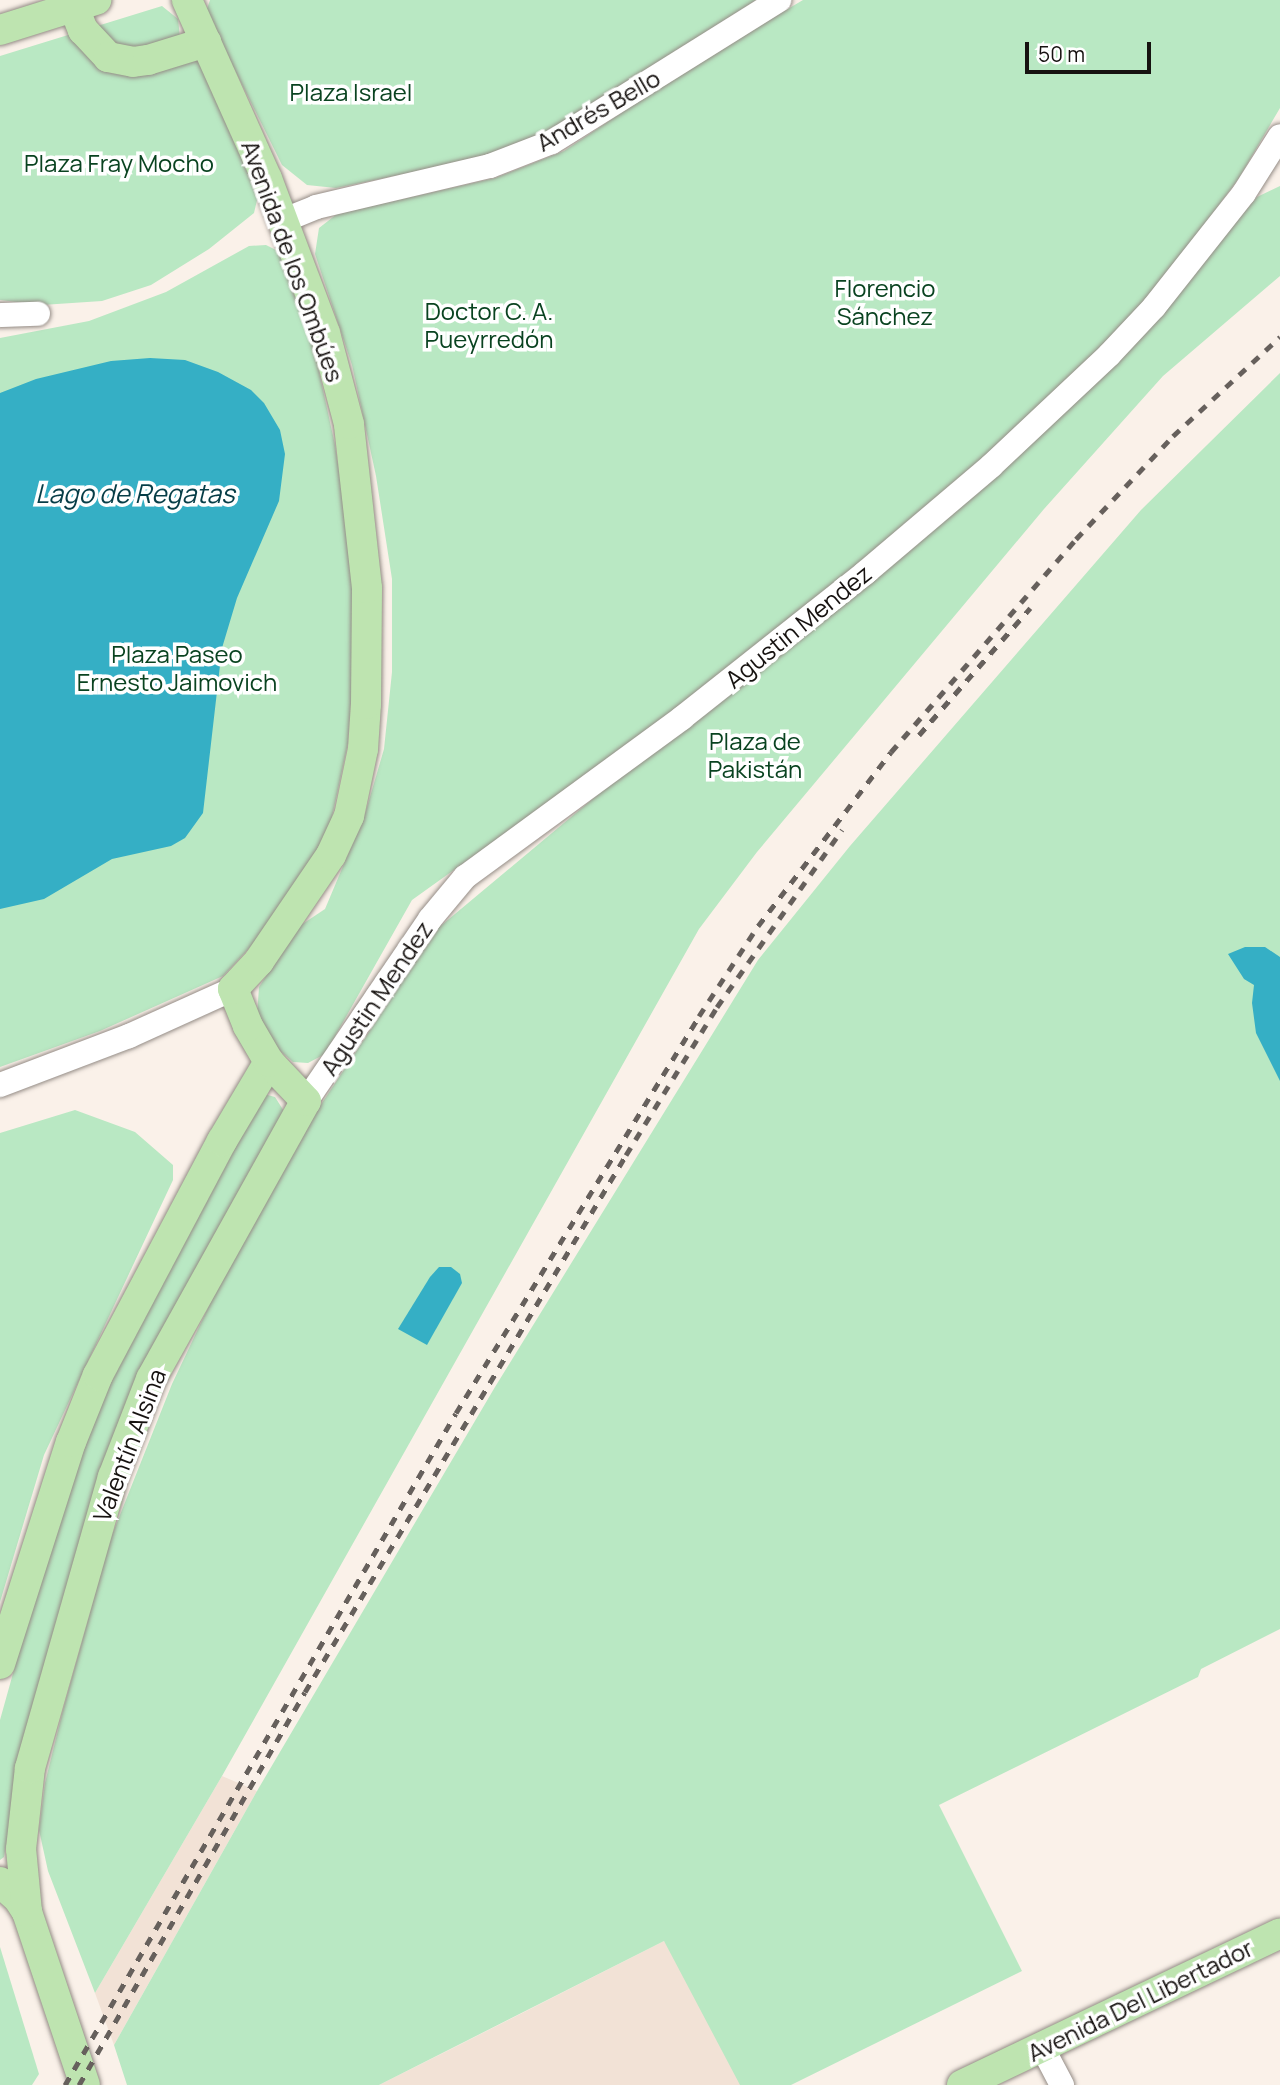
<!DOCTYPE html>
<html>
<head>
<meta charset="utf-8">
<style>
	body { margin:0 }
	#map { position:relative; width:1280px; height:2085px; overflow:hidden; background:#faf1e9; font-family:Manrope,sans-serif }
	div>[style] { position:absolute }
	[style*='--x'] { left:calc(var(--x)*1px); top:calc(var(--y)*1px); width:calc(var(--w)*1px); rotate:calc(var(--a)*1deg) }
	.built>* { inset:0; background:#f2e2d6 }
	.green>* { inset:0; background:#b9e8c3 }
	.water>* { inset:0; background:#35afc5 }
	.roads { filter:drop-shadow(0 0 2px #948c86) drop-shadow(0 0 2px #948c86) }
	.minor>* { height:24px; margin:-12px; padding:0 12px; transform-origin:12px; border-radius:12px; background:#fff }
	.major>* { height:30px; margin:-15px; padding:0 15px; transform-origin:15px; border-radius:15px; background:#bee4b0 }
	.rail>* { height:5px; margin-top:-2.5px; transform-origin:0; background:repeating-linear-gradient(90deg,#66605c 0 9px,transparent 0 18px) }
	span { translate:-50% -50%; white-space:nowrap; text-align:center; line-height:1.15; -webkit-text-stroke:7px #fff; paint-order:stroke }
	.park-label { font-size:24px; color:#094320 }
	.street-label { font-size:24px; color:#161210 }
	.water-label { font-size:26px; color:#063d47; font-style:italic }
	.scale { position:absolute; left:1025px; top:42px; width:126px; height:32px; box-sizing:border-box; border:4px solid #161210; border-top:0; padding-left:9px; font-size:21px; line-height:24px; white-space:nowrap; color:#161210; -webkit-text-stroke:5px #fff; paint-order:stroke }
</style>
</head>
<body>
<div id="map">
	<div class="built">
		<div style="clip-path:polygon(222px 1776px,257px 1791px,114px 2045px,95px 1993px)"></div>
		<div style="clip-path:polygon(664px 1941px,791px 2085px,379px 2085px,461px 2044px)"></div>
	</div>
	<div class="green">
		<div style="clip-path:polygon(210px 0,756px 0,548px 134px,491px 156px,336px 188px,307px 185px,282px 165px,212px 24px,207px 9px)"></div>
		<div style="clip-path:polygon(803px 0,1280px 0,1280px 108px,1239px 178px,1166px 276px,1110px 339px,1010px 437px,790px 622px,602px 764px,412px 900px,325px 1054px,308px 1063px,293px 1062px,271px 1043px,257px 1016px,259px 987px,298px 927px,325px 909px,365px 814px,384px 749px,392px 672px,392px 579px,376px 476px,352px 365px,315px 254px,319px 228px,337px 214px,495px 178px,564px 151px,698px 62px)"></div>
		<div style="clip-path:polygon(162px 6px,178px 19px,180px 38px,201px 57px,258px 196px,254px 213px,209px 249px,151px 285px,102px 301px,42px 305px,0 300px,0 56px)"></div>
		<div style="clip-path:polygon(1280px 186px,1280px 276px,1163px 376px,1044px 509px,757px 852px,699px 929px,222px 1776px,95px 1993px,48px 1871px,39px 1830px,45px 1783px,62px 1714px,110px 1540px,172px 1384px,216px 1291px,282px 1165px,322px 1103px,437px 929px,595px 797px,795px 642px,1180px 289px,1257px 197px)"></div>
		<div style="clip-path:polygon(266px 245px,282px 253px,313px 344px,335px 445px,345px 511px,353px 583px,355px 644px,348px 743px,332px 817px,322px 846px,268px 928px,223px 976px,100px 1031px,0 1067px,0 338px,89px 321px,166px 292px,249px 246px)"></div>
		<div style="clip-path:polygon(1280px 373px,1280px 1629px,1201px 1669px,1198px 1677px,939px 1805px,1022px 1971px,791px 2085px,740px 2085px,664px 1941px,379px 2085px,127px 2085px,114px 2045px,257px 1791px,495px 1387px,758px 960px,850px 846px,1141px 510px)"></div>
		<div style="clip-path:polygon(264px 1094px,275px 1097px,287px 1116px,214px 1246px,20px 1768px,4px 1857px,0 1860px,0 1720px,51px 1537px,114px 1370px)"></div>
		<div style="clip-path:polygon(75px 1110px,135px 1132px,173px 1165px,173px 1180px,44px 1455px,0 1602px,0 1133px)"></div>
		<div style="clip-path:polygon(0 1947px,39px 2074px,32px 2085px,0 2085px)"></div>
	</div>
	<div class="water">
		<div style="clip-path:polygon(150px 358px,185px 360px,218px 372px,251px 390px,264px 403px,280px 430px,285px 454px,279px 501px,237px 598px,222px 648px,203px 813px,185px 838px,171px 846px,112px 859px,44px 899px,0 909px,0 393px,36px 379px,111px 361px)"></div>
		<div style="clip-path:polygon(1245px 947px,1265px 947px,1280px 957px,1280px 1081px,1256px 1033px,1252px 1003px,1254px 985px,1244px 979px,1228px 954px)"></div>
		<div style="clip-path:polygon(439px 1267px,451px 1267px,460px 1274px,462px 1283px,427px 1345px,398px 1329px,430px 1277px)"></div>
	</div>
	<div class="roads">
		<div class="minor">
			<div style="--x:282;--y:221;--w:37;--a:-22"></div>
			<div style="--x:316;--y:207;--w:179;--a:-13.3"></div>
			<div style="--x:490;--y:166;--w:66;--a:-21.2"></div>
			<div style="--x:552;--y:142;--w:268;--a:-32"></div>
			<div style="--x:0;--y:315;--w:38;--a:-2"></div>
			<div style="--x:0;--y:1085;--w:138;--a:-20.8"></div>
			<div style="--x:129;--y:1036;--w:114;--a:-24.3"></div>
			<div style="--x:306;--y:1101;--w:220;--a:-55.7"></div>
			<div style="--x:430;--y:919;--w:55;--a:-50.2"></div>
			<div style="--x:465;--y:877;--w:269;--a:-36.2"></div>
			<div style="--x:682;--y:718;--w:233;--a:-38.4"></div>
			<div style="--x:865;--y:573;--w:165;--a:-40.3"></div>
			<div style="--x:991;--y:466;--w:162;--a:-43.2"></div>
			<div style="--x:1109;--y:355;--w:66;--a:-46.8"></div>
			<div style="--x:1154;--y:307;--w:145;--a:-51.7"></div>
			<div style="--x:1244;--y:193;--w:67;--a:-57.7"></div>
			<div style="--x:1042;--y:2047;--w:43;--a:62.2"></div>
		</div>
		<div class="major">
			<div style="--x:74;--y:7;--w:25;--a:69"></div>
			<div style="--x:83;--y:30;--w:37;--a:47"></div>
			<div style="--x:108;--y:57;--w:25;--a:11"></div>
			<div style="--x:133;--y:62;--w:15;--a:-8"></div>
			<div style="--x:148;--y:60;--w:61;--a:-17.2"></div>
			<div style="--x:0;--y:30;--w:101;--a:-17.4"></div>
			<div style="--x:0;--y:1664;--w:233;--a:-72.3"></div>
			<div style="--x:71;--y:1442;--w:72;--a:-68.1"></div>
			<div style="--x:98;--y:1375;--w:265;--a:-62.1"></div>
			<div style="--x:222;--y:1141;--w:92;--a:-59.3"></div>
			<div style="--x:0;--y:1882;--w:24;--a:42"></div>
			<div style="--x:18;--y:1898;--w:17;--a:57"></div>
			<div style="--x:27;--y:1912;--w:182;--a:71.5"></div>
			<div style="--x:27;--y:1912;--w:63;--a:-95.4"></div>
			<div style="--x:21;--y:1849;--w:81;--a:-83.7"></div>
			<div style="--x:30;--y:1768;--w:303;--a:-74.1"></div>
			<div style="--x:113;--y:1477;--w:105;--a:-68.8"></div>
			<div style="--x:151;--y:1379;--w:318;--a:-60.9"></div>
			<div style="--x:306;--y:1101;--w:54;--a:-133.5"></div>
			<div style="--x:269;--y:1062;--w:42;--a:-120.3"></div>
			<div style="--x:248;--y:1026;--w:40;--a:-112"></div>
			<div style="--x:233;--y:989;--w:38;--a:-47"></div>
			<div style="--x:259;--y:961;--w:128;--a:-55.8"></div>
			<div style="--x:331;--y:855;--w:43;--a:-65.2"></div>
			<div style="--x:349;--y:816;--w:68;--a:-78.2"></div>
			<div style="--x:363;--y:749;--w:45;--a:-86.2"></div>
			<div style="--x:366;--y:704;--w:116;--a:-89.5"></div>
			<div style="--x:367;--y:588;--w:165;--a:-96.3"></div>
			<div style="--x:349;--y:424;--w:94;--a:-104.8"></div>
			<div style="--x:325;--y:333;--w:165;--a:-110.6"></div>
			<div style="--x:267;--y:179;--w:196;--a:-114.1"></div>
			<div style="--x:962;--y:2085;--w:352;--a:-25.5"></div>
		</div>
	</div>
	<div class="rail">
		<div style="--x:919;--y:735;--w:169;--a:-48.8"></div>
		<div style="--x:65;--y:2085;--w:777;--a:-59.81"></div>
		<div style="--x:456;--y:1413;--w:465;--a:-58.5"></div>
		<div style="--x:699;--y:1016;--w:108;--a:-56.8"></div>
		<div style="--x:758;--y:926;--w:219;--a:-52.6"></div>
		<div style="--x:891;--y:752;--w:282;--a:-49"></div>
		<div style="--x:1076;--y:539;--w:141;--a:-46.7"></div>
		<div style="--x:1173;--y:436;--w:146;--a:-42.8"></div>
		<div style="--x:79;--y:2085;--w:453;--a:-60.1"></div>
		<div style="--x:305;--y:1692;--w:626;--a:-59.13"></div>
		<div style="--x:626;--y:1155;--w:174;--a:-58.4"></div>
		<div style="--x:717;--y:1007;--w:217;--a:-54.8"></div>
	</div>
	<div class="park-label">
		<span style="left:351px;top:92px">Plaza Israel</span>
		<span style="left:119px;top:163px">Plaza Fray Mocho</span>
		<span style="left:885px;top:302px">Florencio<br>Sánchez</span>
		<span style="left:489px;top:325px">Doctor C. A.<br>Pueyrredón</span>
		<span style="left:177px;top:668px">Plaza Paseo<br>Ernesto Jaimovich</span>
		<span style="left:755px;top:755px">Plaza de<br>Pakistán</span>
	</div>
	<div class="street-label">
		<span style="left:598px;top:110px;rotate:-30deg">Andrés Bello</span>
		<span style="left:293px;top:261px;rotate:70deg">Avenida de los Ombúes</span>
		<span style="left:798px;top:626px;rotate:-39deg">Agustin Mendez</span>
		<span style="left:376px;top:998px;rotate:-56deg">Agustin Mendez</span>
		<span style="left:129px;top:1445px;rotate:-69deg">Valentín Alsina</span>
		<span style="left:1140px;top:2000px;rotate:-26deg">Avenida Del Libertador</span>
	</div>
	<div class="water-label">
		<span style="left:135px;top:494px">Lago de Regatas</span>
	</div>
	<div class="scale">50 m</div>
</div>
</body>
</html>
